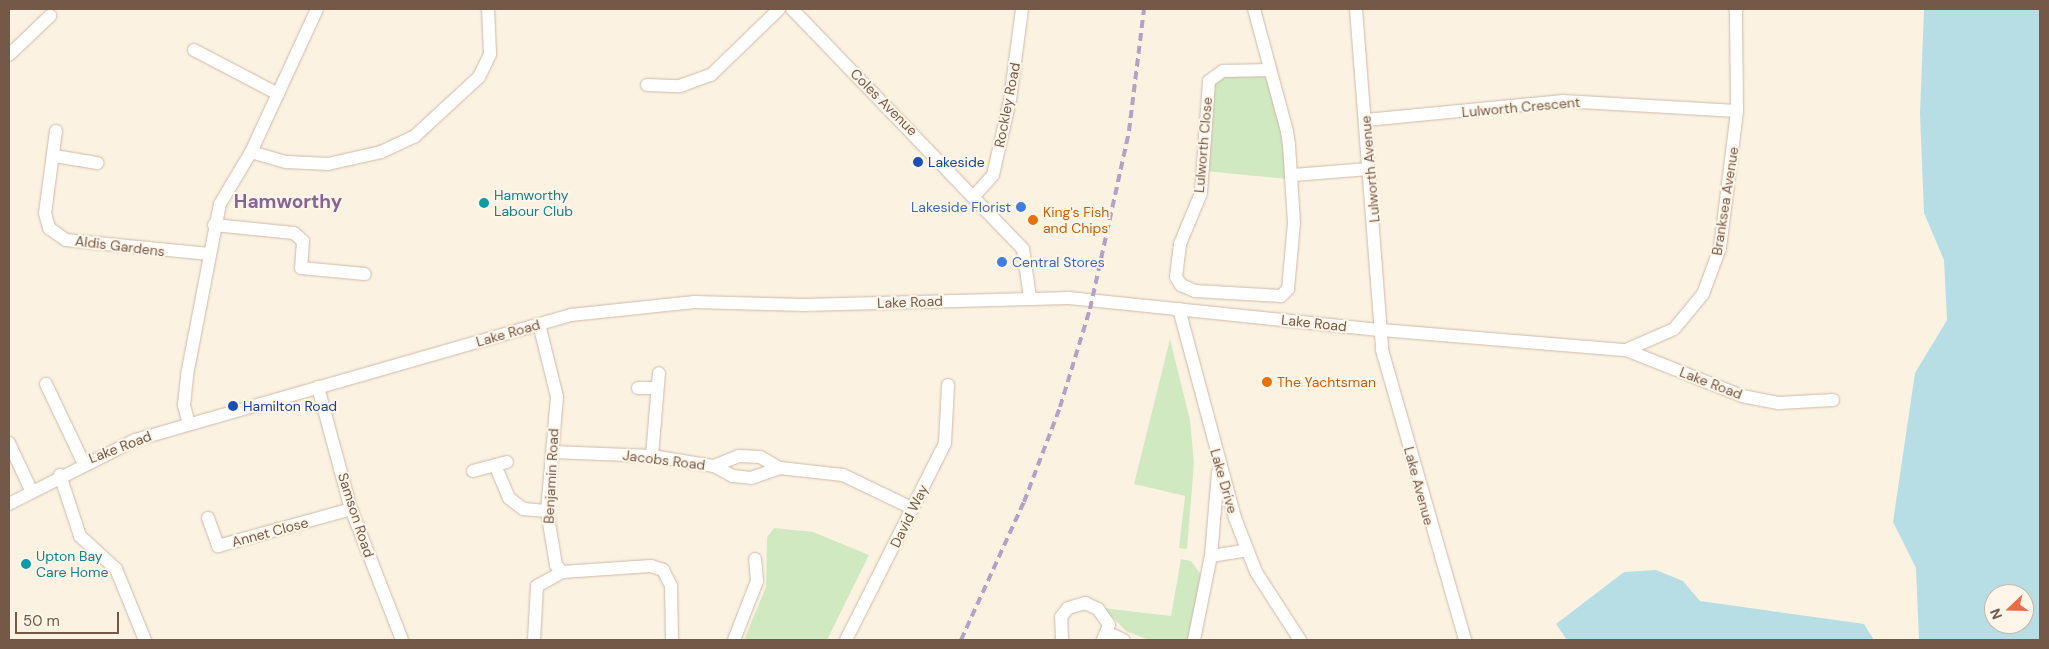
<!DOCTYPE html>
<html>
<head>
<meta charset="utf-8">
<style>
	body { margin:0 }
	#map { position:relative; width:2049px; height:649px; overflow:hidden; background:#fcf2e2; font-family:"DM Sans",sans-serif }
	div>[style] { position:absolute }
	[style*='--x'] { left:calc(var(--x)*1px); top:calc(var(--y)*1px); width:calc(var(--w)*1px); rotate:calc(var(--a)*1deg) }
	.green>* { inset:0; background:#d1e9c1 }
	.water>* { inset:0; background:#b7dee5 }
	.roads { filter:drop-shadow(0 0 1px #cdbaa9) drop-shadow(0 0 1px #cdbaa9) }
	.street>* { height:12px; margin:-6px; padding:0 6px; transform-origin:6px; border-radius:6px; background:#fff }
	.rail>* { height:4px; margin-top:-2px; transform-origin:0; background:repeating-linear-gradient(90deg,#b5a1c5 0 8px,transparent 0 13px) }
	.dots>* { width:14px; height:14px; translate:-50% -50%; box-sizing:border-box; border:2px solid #fff6e9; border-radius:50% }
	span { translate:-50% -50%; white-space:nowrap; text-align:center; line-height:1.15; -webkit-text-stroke:4px #fff6e9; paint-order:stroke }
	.street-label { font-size:14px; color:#745949 }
	.transit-label { font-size:14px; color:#164399 }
	.left { translate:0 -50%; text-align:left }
	.culture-label { font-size:14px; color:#0d838f }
	.shop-label { font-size:14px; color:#366cbe }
	.right { translate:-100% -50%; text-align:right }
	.food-label { font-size:14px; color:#c56008 }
	.district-label { font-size:19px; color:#876497; font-weight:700 }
	.frame { position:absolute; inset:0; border:10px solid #745949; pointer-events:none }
	.north { position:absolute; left:1984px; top:584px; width:50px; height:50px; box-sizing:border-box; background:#fff6e9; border:1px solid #c7b7a9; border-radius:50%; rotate:249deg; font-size:14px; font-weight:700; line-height:20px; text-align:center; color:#745949 }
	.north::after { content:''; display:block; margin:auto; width:18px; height:22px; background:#e76c47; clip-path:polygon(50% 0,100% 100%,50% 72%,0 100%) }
	.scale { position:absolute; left:15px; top:612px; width:104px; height:22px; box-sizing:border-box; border:2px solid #745949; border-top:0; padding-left:6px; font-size:15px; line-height:18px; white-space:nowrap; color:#745949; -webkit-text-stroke:4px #fff6e9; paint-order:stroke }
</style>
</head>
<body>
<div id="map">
	<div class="green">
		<div style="clip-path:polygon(1222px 77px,1264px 77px,1269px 83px,1276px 100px,1288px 179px,1204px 171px,1211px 88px)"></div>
		<div style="clip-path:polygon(1170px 339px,1190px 420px,1194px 463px,1187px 549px,1179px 548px,1185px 496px,1134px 484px)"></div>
		<div style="clip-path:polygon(774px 528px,813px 532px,869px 555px,827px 640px,744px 640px,766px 587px,767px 537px)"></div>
		<div style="clip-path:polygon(1181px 559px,1191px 561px,1202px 576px,1190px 640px,1149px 640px,1126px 631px,1103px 608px,1171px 616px)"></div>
	</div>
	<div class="water">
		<div style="clip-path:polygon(evenodd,1924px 9px,2040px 9px,2040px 640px,1919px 640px,1916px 568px,1893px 522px,1915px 373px,1947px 320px,1944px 260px,1924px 213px,1920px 114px,1924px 9px,1994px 594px,2024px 594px,2024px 624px,1994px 624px,1994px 594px)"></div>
		<div style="clip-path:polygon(1656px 570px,1683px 581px,1700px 601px,1864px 624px,1874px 640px,1567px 640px,1556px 624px,1624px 572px)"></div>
	</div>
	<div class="roads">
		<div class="street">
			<div style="--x:792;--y:9;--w:333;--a:46.1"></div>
			<div style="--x:1023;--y:249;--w:49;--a:81.7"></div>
			<div style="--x:1254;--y:9;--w:126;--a:74.9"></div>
			<div style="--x:1287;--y:131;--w:14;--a:82"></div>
			<div style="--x:1289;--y:145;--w:78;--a:86.3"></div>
			<div style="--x:1294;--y:223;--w:66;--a:95.2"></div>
			<div style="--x:1288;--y:289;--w:10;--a:135"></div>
			<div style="--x:1281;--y:296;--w:86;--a:-176.7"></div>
			<div style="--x:1195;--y:291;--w:15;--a:-157"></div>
			<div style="--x:1181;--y:285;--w:9;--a:-122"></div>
			<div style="--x:1176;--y:277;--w:33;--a:-83"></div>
			<div style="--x:1180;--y:244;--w:55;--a:-67.6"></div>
			<div style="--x:1201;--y:193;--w:112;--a:-85.9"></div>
			<div style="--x:1209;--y:81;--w:17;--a:-36"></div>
			<div style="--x:1223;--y:71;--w:47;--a:-1.2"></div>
			<div style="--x:1356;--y:9;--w:342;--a:85.6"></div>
			<div style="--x:1382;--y:350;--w:302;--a:74"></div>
			<div style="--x:194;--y:50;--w:95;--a:27.6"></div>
			<div style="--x:9;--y:55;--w:57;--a:-43.6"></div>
			<div style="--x:647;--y:85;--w:33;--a:2"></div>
			<div style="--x:680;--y:86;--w:33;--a:-20"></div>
			<div style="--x:711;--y:75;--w:95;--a:-44.1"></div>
			<div style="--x:1366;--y:120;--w:198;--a:-5.5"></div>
			<div style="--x:1563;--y:101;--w:174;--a:3.3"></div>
			<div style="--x:56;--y:131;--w:83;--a:97.6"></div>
			<div style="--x:45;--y:213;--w:16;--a:75"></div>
			<div style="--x:49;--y:228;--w:21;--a:35"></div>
			<div style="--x:66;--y:240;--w:144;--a:5.6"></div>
			<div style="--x:251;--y:152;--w:37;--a:16"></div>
			<div style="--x:287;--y:162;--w:41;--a:2.8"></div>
			<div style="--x:328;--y:164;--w:54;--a:-12.8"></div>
			<div style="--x:381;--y:152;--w:38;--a:-25"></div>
			<div style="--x:415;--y:136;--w:87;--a:-42.7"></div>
			<div style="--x:479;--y:77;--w:25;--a:-64"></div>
			<div style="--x:490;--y:54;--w:45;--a:-92.5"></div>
			<div style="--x:55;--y:156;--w:43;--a:9.5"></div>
			<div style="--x:1293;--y:175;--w:76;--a:-4.5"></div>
			<div style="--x:975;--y:195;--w:27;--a:-48"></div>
			<div style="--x:993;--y:175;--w:77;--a:-77.2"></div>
			<div style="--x:1010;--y:100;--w:92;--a:-82.5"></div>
			<div style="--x:214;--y:225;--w:80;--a:5.7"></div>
			<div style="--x:294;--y:233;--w:12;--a:42"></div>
			<div style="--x:303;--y:241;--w:27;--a:94"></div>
			<div style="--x:301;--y:268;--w:64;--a:5.4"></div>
			<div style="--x:1179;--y:309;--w:216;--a:75"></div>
			<div style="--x:1235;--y:518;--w:58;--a:68.7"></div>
			<div style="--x:1256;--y:572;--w:81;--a:57.1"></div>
			<div style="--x:539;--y:324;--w:75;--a:76.1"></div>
			<div style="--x:557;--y:397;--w:114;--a:95"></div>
			<div style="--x:547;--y:511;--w:55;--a:80.5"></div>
			<div style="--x:556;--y:565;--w:9;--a:49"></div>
			<div style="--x:562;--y:572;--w:89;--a:-3.9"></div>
			<div style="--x:651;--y:566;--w:13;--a:18"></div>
			<div style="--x:663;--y:570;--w:18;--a:63"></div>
			<div style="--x:671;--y:586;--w:54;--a:88.9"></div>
			<div style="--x:1626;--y:350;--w:52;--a:-23.6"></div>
			<div style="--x:1674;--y:329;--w:45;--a:-50.4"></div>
			<div style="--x:1703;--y:294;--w:49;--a:-69.7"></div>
			<div style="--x:1720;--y:248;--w:138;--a:-82.9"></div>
			<div style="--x:1737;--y:111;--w:102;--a:-90.6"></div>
			<div style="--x:46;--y:384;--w:86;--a:64.6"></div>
			<div style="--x:318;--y:387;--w:126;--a:74.9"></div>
			<div style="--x:351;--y:509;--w:141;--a:68.7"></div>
			<div style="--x:638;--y:388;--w:19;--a:0"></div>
			<div style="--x:189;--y:424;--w:20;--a:-105"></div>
			<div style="--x:184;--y:405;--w:30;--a:-84"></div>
			<div style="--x:187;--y:375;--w:174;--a:-79.1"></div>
			<div style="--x:220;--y:204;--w:61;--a:-59.2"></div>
			<div style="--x:251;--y:152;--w:157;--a:-65.2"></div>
			<div style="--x:9;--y:443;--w:52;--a:64.9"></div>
			<div style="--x:553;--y:452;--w:99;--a:2.3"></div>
			<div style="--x:652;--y:456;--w:63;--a:9.2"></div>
			<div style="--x:714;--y:466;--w:21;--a:28"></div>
			<div style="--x:733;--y:476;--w:18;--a:6"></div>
			<div style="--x:751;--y:478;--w:31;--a:-19"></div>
			<div style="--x:780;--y:468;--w:63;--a:6.3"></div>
			<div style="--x:843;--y:475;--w:76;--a:25.6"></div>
			<div style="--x:652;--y:456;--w:83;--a:-85.2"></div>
			<div style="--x:495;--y:465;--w:36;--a:67"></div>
			<div style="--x:509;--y:498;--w:18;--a:38"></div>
			<div style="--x:523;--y:509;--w:24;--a:5"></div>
			<div style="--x:714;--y:466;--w:27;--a:-22"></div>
			<div style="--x:739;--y:456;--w:21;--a:3"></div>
			<div style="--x:760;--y:457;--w:23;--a:29"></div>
			<div style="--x:473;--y:471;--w:35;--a:-15"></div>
			<div style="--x:60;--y:475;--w:64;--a:71.8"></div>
			<div style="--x:80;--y:536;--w:49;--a:42.5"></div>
			<div style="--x:116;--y:569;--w:77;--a:67.8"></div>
			<div style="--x:9;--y:504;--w:141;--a:-26.9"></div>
			<div style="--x:135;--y:440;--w:454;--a:-16"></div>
			<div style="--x:571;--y:315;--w:124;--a:-6"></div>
			<div style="--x:694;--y:302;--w:110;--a:1.6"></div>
			<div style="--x:804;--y:305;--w:265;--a:-1.5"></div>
			<div style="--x:1069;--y:298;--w:314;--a:5.9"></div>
			<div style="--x:1381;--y:330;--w:246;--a:4.7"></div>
			<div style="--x:1626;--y:350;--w:125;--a:21.6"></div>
			<div style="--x:1742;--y:396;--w:38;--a:11"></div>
			<div style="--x:1779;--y:403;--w:54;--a:-3.2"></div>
			<div style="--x:208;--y:518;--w:30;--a:70"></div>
			<div style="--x:218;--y:546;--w:138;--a:-15.5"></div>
			<div style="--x:1211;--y:556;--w:36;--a:-9"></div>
			<div style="--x:1108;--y:633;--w:17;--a:24"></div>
			<div style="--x:534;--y:640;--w:54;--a:-86.8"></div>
			<div style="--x:537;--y:586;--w:29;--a:-29"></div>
			<div style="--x:734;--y:640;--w:63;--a:-68.7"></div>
			<div style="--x:757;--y:581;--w:22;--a:-95"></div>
			<div style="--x:846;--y:640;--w:220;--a:-63.3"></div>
			<div style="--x:945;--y:443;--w:58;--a:-87"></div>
			<div style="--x:1062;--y:640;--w:23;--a:-92"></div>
			<div style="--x:1061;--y:617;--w:11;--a:-52"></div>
			<div style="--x:1068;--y:608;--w:18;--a:-16"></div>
			<div style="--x:1085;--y:603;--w:14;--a:25"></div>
			<div style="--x:1098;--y:609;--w:19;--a:55"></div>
			<div style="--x:1109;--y:625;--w:16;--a:112"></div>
			<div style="--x:1194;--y:640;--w:86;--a:-78.6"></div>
			<div style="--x:1211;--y:556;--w:84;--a:-85.2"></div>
		</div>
	</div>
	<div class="rail">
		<div style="--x:961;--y:640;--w:152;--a:-65.5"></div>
		<div style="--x:1024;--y:502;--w:102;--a:-69.2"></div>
		<div style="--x:1060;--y:407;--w:102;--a:-73"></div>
		<div style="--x:1090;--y:309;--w:182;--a:-77.6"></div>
		<div style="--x:1129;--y:131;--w:123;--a:-83"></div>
	</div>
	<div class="dots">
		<div style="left:918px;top:162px;background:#1a4fb4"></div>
		<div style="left:484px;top:203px;background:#0f9aa8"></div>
		<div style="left:1021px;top:207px;background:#3f7fe0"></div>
		<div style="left:1033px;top:220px;background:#e8710a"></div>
		<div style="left:1002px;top:262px;background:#3f7fe0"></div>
		<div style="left:1267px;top:382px;background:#e8710a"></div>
		<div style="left:233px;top:406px;background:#1a4fb4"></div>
		<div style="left:26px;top:564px;background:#0f9aa8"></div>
	</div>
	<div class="street-label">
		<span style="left:884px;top:102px;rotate:45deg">Coles Avenue</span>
		<span style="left:1007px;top:105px;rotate:-79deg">Rockley Road</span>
		<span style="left:1521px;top:107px;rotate:-5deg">Lulworth Crescent</span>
		<span style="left:1203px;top:145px;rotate:-85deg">Lulworth Close</span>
		<span style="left:1370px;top:169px;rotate:-95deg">Lulworth Avenue</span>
		<span style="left:1725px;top:201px;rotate:-81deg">Branksea Avenue</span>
		<span style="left:120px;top:246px;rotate:7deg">Aldis Gardens</span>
		<span style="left:910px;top:302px;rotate:-2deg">Lake Road</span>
		<span style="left:1314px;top:323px;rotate:6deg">Lake Road</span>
		<span style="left:508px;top:333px;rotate:-16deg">Lake Road</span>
		<span style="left:1711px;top:383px;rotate:21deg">Lake Road</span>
		<span style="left:120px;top:447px;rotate:-21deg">Lake Road</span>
		<span style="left:664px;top:460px;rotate:7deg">Jacobs Road</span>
		<span style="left:551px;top:476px;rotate:-87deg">Benjamin Road</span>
		<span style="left:1224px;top:481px;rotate:74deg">Lake Drive</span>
		<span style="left:1419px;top:486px;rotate:75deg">Lake Avenue</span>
		<span style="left:356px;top:515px;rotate:72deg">Samson Road</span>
		<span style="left:909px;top:516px;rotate:-64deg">David Way</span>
		<span style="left:270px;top:532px;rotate:-15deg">Annet Close</span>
	</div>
	<div class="transit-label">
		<span class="left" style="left:928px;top:162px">Lakeside</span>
		<span class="left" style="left:243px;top:406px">Hamilton Road</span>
	</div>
	<div class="culture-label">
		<span class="left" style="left:494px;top:203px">Hamworthy<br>Labour Club</span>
		<span class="left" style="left:36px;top:564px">Upton Bay<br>Care Home</span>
	</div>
	<div class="shop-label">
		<span class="right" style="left:1011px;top:207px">Lakeside Florist</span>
		<span class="left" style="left:1012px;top:262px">Central Stores</span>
	</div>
	<div class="food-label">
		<span class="left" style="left:1043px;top:220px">King's Fish<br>and Chips</span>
		<span class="left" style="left:1277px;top:382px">The Yachtsman</span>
	</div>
	<div class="district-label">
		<span style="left:288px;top:202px">Hamworthy</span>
	</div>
	<div class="frame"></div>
	<div class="north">N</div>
	<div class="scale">50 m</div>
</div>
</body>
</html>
